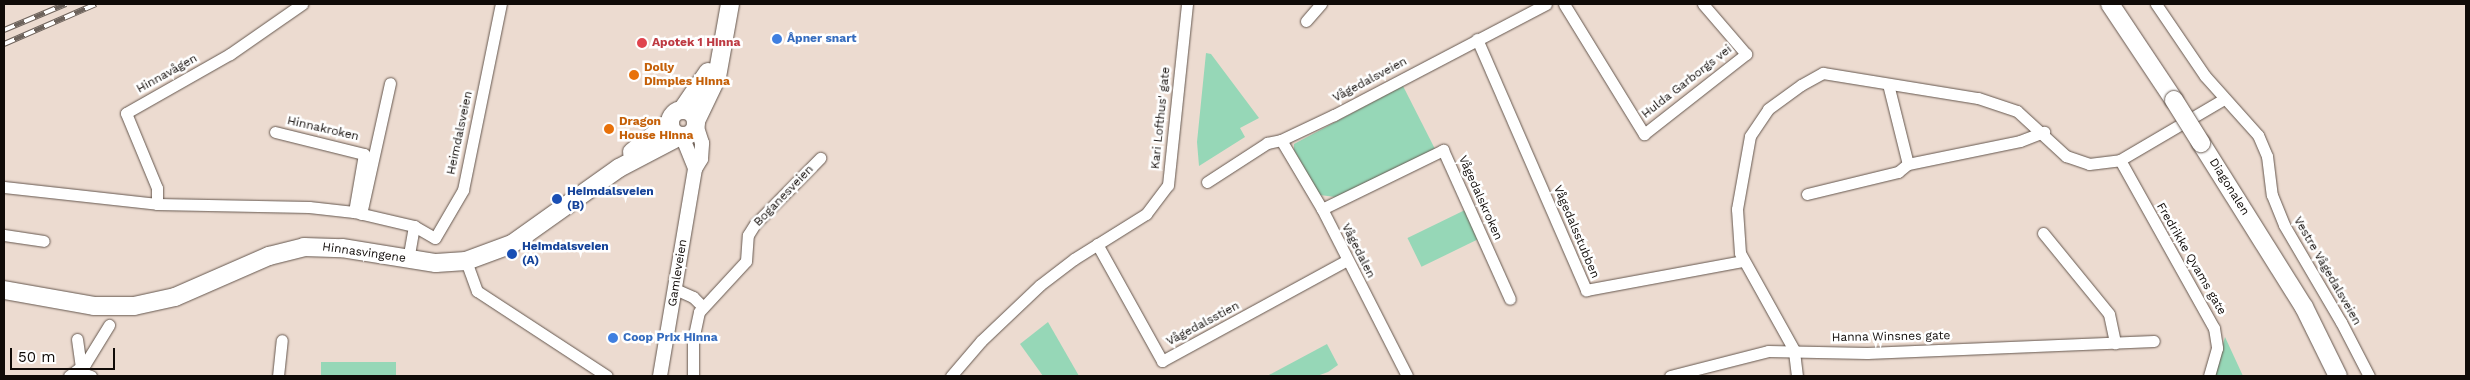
<!DOCTYPE html>
<html>
<head>
<meta charset="utf-8">
<style>
	body { margin:0 }
	#map { position:relative; width:2470px; height:380px; overflow:hidden; background:#ecdbd0; font-family:"Work Sans",sans-serif }
	div>[style] { position:absolute }
	[style*='--x'] { left:calc(var(--x)*1px); top:calc(var(--y)*1px); width:calc(var(--w)*1px); rotate:calc(var(--a)*1deg) }
	.green>* { inset:0; background:#96d7b7; transform-origin:0 0 }
	.roads { filter:drop-shadow(0 0 1px #65574e) drop-shadow(0 0 1px #65574e) }
	.minor>* { height:11px; margin:-5.5px; padding:0 5.5px; transform-origin:5.5px; border-radius:5.5px; background:#fff }
	.tertiary>* { height:14px; margin:-7px; padding:0 7px; transform-origin:7px; border-radius:7px; background:#fff }
	.primary>* { height:18px; margin:-9px; padding:0 9px; transform-origin:9px; border-radius:9px; background:#fff }
	.primary>.ring { margin:-9px; padding:0; box-sizing:content-box; background:none; border:18px solid #fff; border-radius:50% }
	.rail>* { height:5.5px; margin-top:-2.75px; transform-origin:0; background:repeating-linear-gradient(90deg,#fff 0 11px,#6d635c 0 22px); box-sizing:border-box; border-block:1px solid #6d635c }
	.bridges { filter:drop-shadow(0 0 1px #65574e) drop-shadow(0 0 1px #65574e) }
	.primary-bridge>* { height:18px; margin:-9px; padding:0 9px; transform-origin:9px; border-radius:9px; background:#fff }
	.dots>* { width:14px; height:14px; translate:-50% -50%; box-sizing:border-box; border:2px solid #fff; border-radius:50% }
	span { translate:-50% -50%; white-space:nowrap; text-align:center; line-height:1.15; -webkit-text-stroke:5px #fff; paint-order:stroke }
	.shop-label { font-size:12px; color:#366cbe; font-weight:700 }
	.left { translate:0 -50%; text-align:left }
	.health-label { font-size:12px; color:#be3a42; font-weight:700 }
	.food-label { font-size:12px; color:#c56008; font-weight:700 }
	.street-label { font-size:12px; color:#100b08 }
	.transit-label { font-size:12px; color:#164399; font-weight:700 }
	.frame { position:absolute; inset:0; border:5px solid #100b08; pointer-events:none }
	.scale { position:absolute; left:10px; top:348px; width:105px; height:22px; box-sizing:border-box; border:2px solid #100b08; border-top:0; padding-left:6px; font-size:15px; line-height:18px; white-space:nowrap; color:#100b08; -webkit-text-stroke:4px #fff; paint-order:stroke }
</style>
</head>
<body>
<div id="map">
	<div class="green">
		<div style="clip-path:polygon(1206px 53px,1211px 54px,1259px 118px,1240px 128px,1245px 137px,1199px 166px,1197px 142px)"></div>
		<div style="clip-path:polygon(1403px 86px,1436px 151px,1335px 197px,1320px 195px,1294px 150px,1294px 144px)"></div>
		<div style="left:1465px;top:210px;width:32px;height:64px;rotate:64deg"></div>
		<div style="clip-path:polygon(1048px 322px,1079px 376px,1043px 376px,1020px 344px)"></div>
		<div style="clip-path:polygon(2225px 337px,2243px 376px,2214px 376px)"></div>
		<div style="clip-path:polygon(1327px 344px,1338px 365px,1328px 372px,1317px 376px,1267px 376px)"></div>
		<div style="left:321px;top:362px;width:75px;height:14px"></div>
	</div>
	<div class="roads">
		<div class="minor">
			<div style="--x:1564;--y:4;--w:153;--a:58.4"></div>
			<div style="--x:1644;--y:134;--w:130;--a:-38.1"></div>
			<div style="--x:1746;--y:54;--w:66;--a:-130.7"></div>
			<div style="--x:2156;--y:4;--w:87;--a:55.8"></div>
			<div style="--x:2205;--y:76;--w:79;--a:48.1"></div>
			<div style="--x:2258;--y:135;--w:23;--a:67"></div>
			<div style="--x:2267;--y:156;--w:39;--a:83"></div>
			<div style="--x:2272;--y:195;--w:32;--a:68"></div>
			<div style="--x:2284;--y:225;--w:113;--a:59.6"></div>
			<div style="--x:2341;--y:322;--w:61;--a:62.6"></div>
			<div style="--x:1306;--y:21;--w:23;--a:-49"></div>
			<div style="--x:1477;--y:39;--w:274;--a:66.5"></div>
			<div style="--x:1586;--y:290;--w:160;--a:-10.5"></div>
			<div style="--x:1888;--y:84;--w:82;--a:76"></div>
			<div style="--x:1908;--y:164;--w:114;--a:-11.6"></div>
			<div style="--x:2020;--y:141;--w:26;--a:-21"></div>
			<div style="--x:275;--y:132;--w:92;--a:13.9"></div>
			<div style="--x:364;--y:154;--w:59;--a:99.8"></div>
			<div style="--x:1281;--y:140;--w:80;--a:59.3"></div>
			<div style="--x:1322;--y:209;--w:187;--a:63"></div>
			<div style="--x:2120;--y:160;--w:193;--a:60.8"></div>
			<div style="--x:2214;--y:328;--w:20;--a:81"></div>
			<div style="--x:2217;--y:348;--w:29;--a:106"></div>
			<div style="--x:1207;--y:182;--w:72;--a:-33"></div>
			<div style="--x:1267;--y:143;--w:14;--a:-12"></div>
			<div style="--x:1281;--y:140;--w:59;--a:-25.3"></div>
			<div style="--x:1334;--y:115;--w:239;--a:-27.6"></div>
			<div style="--x:4;--y:187;--w:154;--a:6.3"></div>
			<div style="--x:157;--y:204;--w:152;--a:1.1"></div>
			<div style="--x:309;--y:207;--w:45;--a:6.3"></div>
			<div style="--x:354;--y:212;--w:62;--a:13.1"></div>
			<div style="--x:414;--y:226;--w:34;--a:100"></div>
			<div style="--x:1807;--y:194;--w:94;--a:-13.6"></div>
			<div style="--x:1898;--y:172;--w:13;--a:-39"></div>
			<div style="--x:157;--y:204;--w:16;--a:-90"></div>
			<div style="--x:157;--y:188;--w:81;--a:-112.5"></div>
			<div style="--x:126;--y:113;--w:120;--a:-29.6"></div>
			<div style="--x:230;--y:54;--w:88;--a:-34.8"></div>
			<div style="--x:1322;--y:209;--w:135;--a:-26"></div>
			<div style="--x:1443;--y:150;--w:163;--a:65.8"></div>
			<div style="--x:361;--y:214;--w:134;--a:-77.5"></div>
			<div style="--x:414;--y:226;--w:24;--a:30"></div>
			<div style="--x:435;--y:238;--w:56;--a:-59.7"></div>
			<div style="--x:463;--y:190;--w:190;--a:-78.5"></div>
			<div style="--x:2043;--y:233;--w:104;--a:50.8"></div>
			<div style="--x:2109;--y:314;--w:30;--a:78"></div>
			<div style="--x:4;--y:235;--w:40;--a:8.5"></div>
			<div style="--x:1097;--y:244;--w:134;--a:60.9"></div>
			<div style="--x:1162;--y:361;--w:211;--a:-28.6"></div>
			<div style="--x:466;--y:261;--w:32;--a:70"></div>
			<div style="--x:477;--y:291;--w:155;--a:33.2"></div>
			<div style="--x:675;--y:289;--w:20;--a:24"></div>
			<div style="--x:693;--y:297;--w:14;--a:45"></div>
			<div style="--x:77;--y:339;--w:28;--a:82"></div>
			<div style="--x:77;--y:371;--w:15;--a:20"></div>
			<div style="--x:69;--y:376;--w:20;--a:-37"></div>
			<div style="--x:85;--y:364;--w:46;--a:-58.4"></div>
			<div style="--x:278;--y:376;--w:36;--a:-84"></div>
			<div style="--x:693;--y:376;--w:36;--a:-90"></div>
			<div style="--x:693;--y:340;--w:29;--a:-78"></div>
			<div style="--x:699;--y:312;--w:69;--a:-47.3"></div>
			<div style="--x:746;--y:261;--w:26;--a:-86"></div>
			<div style="--x:748;--y:235;--w:13;--a:-58"></div>
			<div style="--x:755;--y:224;--w:93;--a:-45.4"></div>
			<div style="--x:951;--y:376;--w:46;--a:-49.4"></div>
			<div style="--x:981;--y:341;--w:81;--a:-43.5"></div>
			<div style="--x:1040;--y:285;--w:43;--a:-37.4"></div>
			<div style="--x:1074;--y:259;--w:85;--a:-32"></div>
			<div style="--x:1146;--y:214;--w:36;--a:-53"></div>
			<div style="--x:1168;--y:185;--w:182;--a:-84"></div>
			<div style="--x:1670;--y:376;--w:101;--a:-14.3"></div>
			<div style="--x:1768;--y:351;--w:99;--a:1.2"></div>
			<div style="--x:1867;--y:353;--w:287;--a:-2.4"></div>
			<div style="--x:1797;--y:376;--w:26;--a:-97"></div>
			<div style="--x:1794;--y:350;--w:111;--a:-119.1"></div>
			<div style="--x:1740;--y:253;--w:44;--a:-93.9"></div>
			<div style="--x:1737;--y:209;--w:74;--a:-79.9"></div>
			<div style="--x:1750;--y:136;--w:32;--a:-56"></div>
			<div style="--x:1768;--y:109;--w:41;--a:-36"></div>
			<div style="--x:1801;--y:85;--w:25;--a:-29"></div>
			<div style="--x:1823;--y:73;--w:157;--a:9.2"></div>
			<div style="--x:1978;--y:98;--w:41;--a:18.4"></div>
			<div style="--x:2017;--y:111;--w:67;--a:42.6"></div>
			<div style="--x:2066;--y:156;--w:24;--a:19"></div>
			<div style="--x:2089;--y:164;--w:31;--a:-7"></div>
			<div style="--x:2120;--y:160;--w:121;--a:-30.4"></div>
		</div>
		<div class="tertiary">
			<div style="--x:682;--y:136;--w:35;--a:68"></div>
			<div style="--x:660;--y:376;--w:210;--a:-80.4"></div>
			<div style="--x:695;--y:169;--w:12;--a:-59"></div>
			<div style="--x:701;--y:159;--w:16;--a:-86"></div>
			<div style="--x:702;--y:143;--w:19;--a:-108"></div>
		</div>
		<div class="primary">
			<div style="--x:2110;--y:4;--w:115;--a:56.3"></div>
			<div style="--x:682;--y:110;--w:46;--a:-55.6"></div>
			<div class="ring" style="left:670px;top:110px;width:8px;height:8px"></div>
			<div style="--x:696;--y:121;--w:49;--a:-64.5"></div>
			<div style="--x:717;--y:77;--w:74;--a:-79.9"></div>
			<div style="--x:2201;--y:143;--w:194;--a:57.9"></div>
			<div style="--x:2304;--y:307;--w:77;--a:63.8"></div>
			<div style="--x:632;--y:152;--w:48;--a:-38.3"></div>
			<div style="--x:4;--y:290;--w:91;--a:10.1"></div>
			<div style="--x:94;--y:306;--w:40;--a:0"></div>
			<div style="--x:134;--y:306;--w:42;--a:-12.4"></div>
			<div style="--x:175;--y:297;--w:103;--a:-23.6"></div>
			<div style="--x:269;--y:256;--w:36;--a:-14"></div>
			<div style="--x:304;--y:247;--w:38;--a:2"></div>
			<div style="--x:342;--y:248;--w:95;--a:9.1"></div>
			<div style="--x:436;--y:263;--w:30;--a:-4"></div>
			<div style="--x:466;--y:261;--w:49;--a:-20.3"></div>
			<div style="--x:512;--y:244;--w:131;--a:-35.4"></div>
			<div style="--x:619;--y:168;--w:69;--a:-27.7"></div>
		</div>
	</div>
	<div class="rail">
		<div style="--x:4;--y:30;--w:67;--a:-22.8"></div>
		<div style="--x:4;--y:44;--w:100;--a:-23.5"></div>
	</div>
	<div class="bridges">
		<div class="primary-bridge">
			<div style="--x:2174;--y:100;--w:51;--a:57.9"></div>
		</div>
	</div>
	<div class="dots">
		<div style="left:777px;top:39px;background:#3f7fe0"></div>
		<div style="left:642px;top:43px;background:#e0444e"></div>
		<div style="left:634px;top:75px;background:#e8710a"></div>
		<div style="left:609px;top:129px;background:#e8710a"></div>
		<div style="left:557px;top:199px;background:#1a4fb4"></div>
		<div style="left:512px;top:254px;background:#1a4fb4"></div>
		<div style="left:613px;top:338px;background:#3f7fe0"></div>
	</div>
	<div class="shop-label">
		<span class="left" style="left:787px;top:39px">Åpner snart</span>
		<span class="left" style="left:623px;top:338px">Coop Prix Hinna</span>
	</div>
	<div class="health-label">
		<span class="left" style="left:652px;top:43px">Apotek 1 Hinna</span>
	</div>
	<div class="food-label">
		<span class="left" style="left:644px;top:75px">Dolly<br>Dimples Hinna</span>
		<span class="left" style="left:619px;top:129px">Dragon<br>House Hinna</span>
	</div>
	<div class="street-label">
		<span style="left:167px;top:74px;rotate:-29deg">Hinnavågen</span>
		<span style="left:1370px;top:80px;rotate:-28deg">Vågedalsveien</span>
		<span style="left:1687px;top:82px;rotate:-38deg">Hulda Garborgs vei</span>
		<span style="left:1161px;top:118px;rotate:-84deg">Kari Lofthus' gate</span>
		<span style="left:323px;top:129px;rotate:13deg">Hinnakroken</span>
		<span style="left:460px;top:133px;rotate:-78deg">Heimdalsveien</span>
		<span style="left:2229px;top:187px;rotate:58deg">Diagonalen</span>
		<span style="left:784px;top:196px;rotate:-46deg">Boganesveien</span>
		<span style="left:1480px;top:198px;rotate:66deg">Vågedalskroken</span>
		<span style="left:1576px;top:232px;rotate:67deg">Vågedalsstubben</span>
		<span style="left:1358px;top:251px;rotate:63deg">Vågedalen</span>
		<span style="left:364px;top:253px;rotate:8deg">Hinnasvingene</span>
		<span style="left:2191px;top:259px;rotate:60deg">Fredrikke Qvams gate</span>
		<span style="left:2327px;top:271px;rotate:60deg">Vestre Vågedalsveien</span>
		<span style="left:678px;top:273px;rotate:-81deg">Gamleveien</span>
		<span style="left:1203px;top:324px;rotate:-28deg">Vågedalsstien</span>
		<span style="left:1891px;top:337px;rotate:-1deg">Hanna Winsnes gate</span>
	</div>
	<div class="transit-label">
		<span class="left" style="left:567px;top:199px">Heimdalsveien<br>(B)</span>
		<span class="left" style="left:522px;top:254px">Heimdalsveien<br>(A)</span>
	</div>
	<div class="frame"></div>
	<div class="scale">50 m</div>
</div>
</body>
</html>
